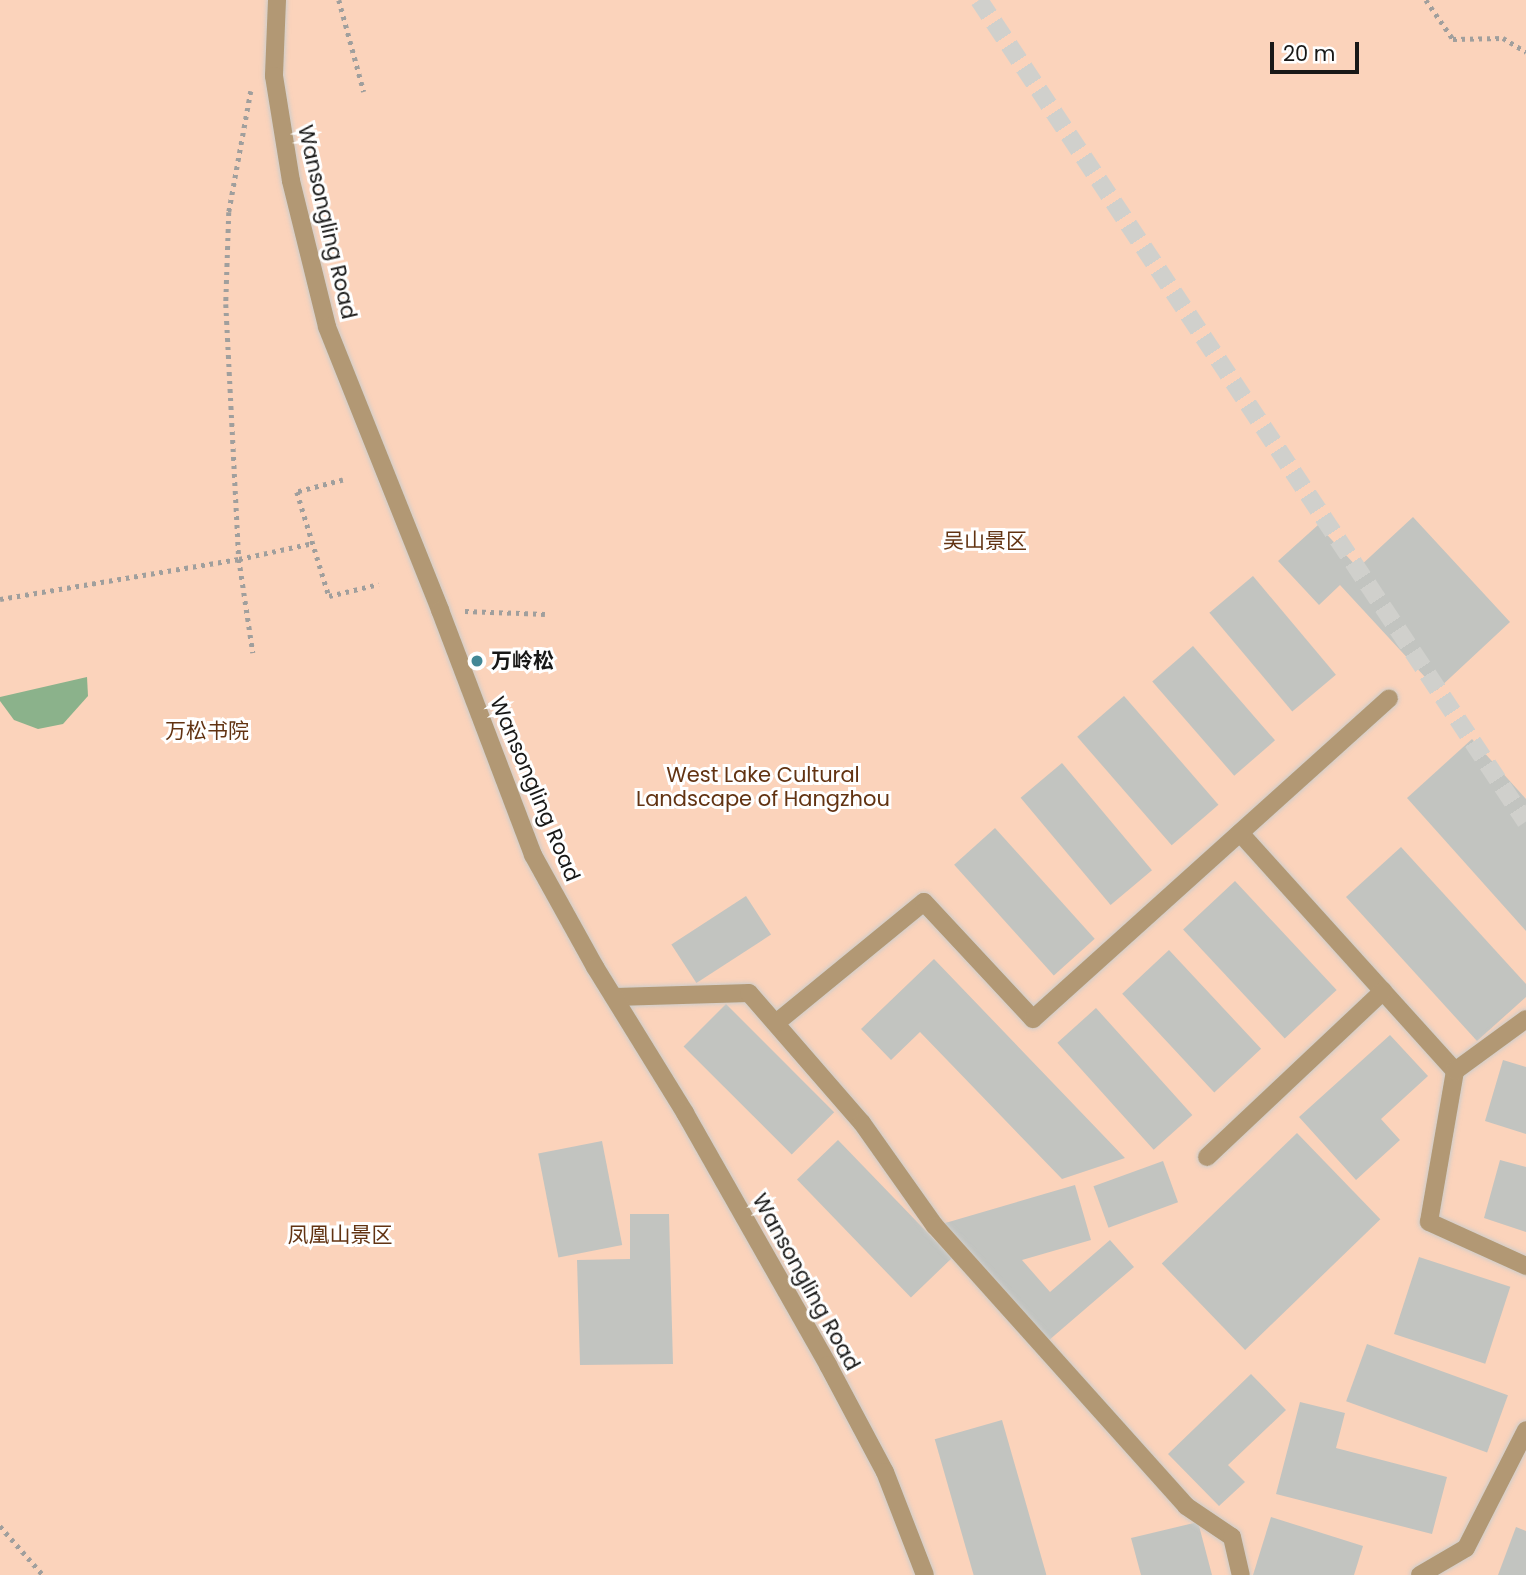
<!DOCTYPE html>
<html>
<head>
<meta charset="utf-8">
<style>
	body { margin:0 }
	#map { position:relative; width:1526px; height:1575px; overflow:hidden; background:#f1f0ec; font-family:Poppins,"Noto Sans SC",sans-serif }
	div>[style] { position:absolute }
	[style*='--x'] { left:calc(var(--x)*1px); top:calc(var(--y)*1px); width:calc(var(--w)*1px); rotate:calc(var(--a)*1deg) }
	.green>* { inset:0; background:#fbd3bb; transform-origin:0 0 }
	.water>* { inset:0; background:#8bb28b }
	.building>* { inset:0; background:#c2c4c0; transform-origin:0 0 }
	.tertiary-tunnel>* { height:18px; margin-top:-9px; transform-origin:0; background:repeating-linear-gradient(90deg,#d0d0cc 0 18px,transparent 0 27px) }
	.path>* { height:4.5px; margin-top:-2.25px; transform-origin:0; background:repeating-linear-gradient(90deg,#a09f9d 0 3.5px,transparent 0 8.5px) }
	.roads { filter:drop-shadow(0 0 2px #cecdca) drop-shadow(0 0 2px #cecdca) }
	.service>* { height:18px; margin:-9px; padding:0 9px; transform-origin:9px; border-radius:9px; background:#b29874 }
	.tertiary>* { height:18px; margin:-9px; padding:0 9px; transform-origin:9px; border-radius:9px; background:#b29874 }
	.dots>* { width:19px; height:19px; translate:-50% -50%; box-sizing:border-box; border:4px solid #fff; border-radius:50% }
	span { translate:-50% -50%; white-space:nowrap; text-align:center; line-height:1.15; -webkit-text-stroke:6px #fff; paint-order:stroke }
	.street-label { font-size:21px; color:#181817 }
	.park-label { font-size:21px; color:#623312 }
	.poi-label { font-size:21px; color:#181817; font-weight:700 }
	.left { translate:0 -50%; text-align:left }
	.scale { position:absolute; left:1270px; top:42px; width:89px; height:32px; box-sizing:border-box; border:4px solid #181817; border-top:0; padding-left:9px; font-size:21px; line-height:24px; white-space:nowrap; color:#181817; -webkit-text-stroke:5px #fff; paint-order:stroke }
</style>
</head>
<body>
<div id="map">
	<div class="green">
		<div style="left:0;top:0;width:1526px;height:1575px"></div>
	</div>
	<div class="water">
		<div style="clip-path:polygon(87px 677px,88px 696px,63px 724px,38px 729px,14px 720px,0 701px,0 697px)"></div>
	</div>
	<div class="building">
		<div style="clip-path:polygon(1413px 517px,1510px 622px,1437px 690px,1340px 585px,1319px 605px,1278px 561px,1318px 525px,1358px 568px)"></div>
		<div style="left:1253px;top:576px;width:129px;height:57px;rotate:50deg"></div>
		<div style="left:1193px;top:646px;width:125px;height:54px;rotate:49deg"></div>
		<div style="left:1124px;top:696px;width:144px;height:62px;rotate:49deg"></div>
		<div style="clip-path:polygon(1472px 739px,1526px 799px,1526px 931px,1407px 798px)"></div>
		<div style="left:1062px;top:763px;width:140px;height:54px;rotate:50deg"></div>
		<div style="left:995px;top:828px;width:149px;height:55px;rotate:48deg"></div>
		<div style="clip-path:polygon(1401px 847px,1526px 984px,1526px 997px,1477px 1041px,1346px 897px)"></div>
		<div style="left:1235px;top:881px;width:149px;height:71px;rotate:47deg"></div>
		<div style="left:746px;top:896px;width:46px;height:89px;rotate:57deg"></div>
		<div style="left:1169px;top:950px;width:135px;height:64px;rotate:47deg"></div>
		<div style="clip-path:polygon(934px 959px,1125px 1158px,1062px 1179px,920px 1032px,891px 1060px,861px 1029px)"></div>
		<div style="left:726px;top:1004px;width:153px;height:60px;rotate:45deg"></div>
		<div style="left:1096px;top:1008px;width:144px;height:52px;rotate:48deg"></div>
		<div style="clip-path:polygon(1390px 1035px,1428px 1076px,1381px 1119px,1400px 1140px,1356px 1180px,1299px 1117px)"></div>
		<div style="clip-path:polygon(1503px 1060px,1526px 1067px,1526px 1134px,1485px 1121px)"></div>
		<div style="left:1297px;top:1133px;width:120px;height:188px;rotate:46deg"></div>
		<div style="left:838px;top:1140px;width:164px;height:57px;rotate:46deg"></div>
		<div style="left:602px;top:1141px;width:106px;height:65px;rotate:79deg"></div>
		<div style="clip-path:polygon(1500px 1160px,1526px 1167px,1526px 1232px,1484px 1218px)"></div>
		<div style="left:1163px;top:1161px;width:44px;height:74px;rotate:70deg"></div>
		<div style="clip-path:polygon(1075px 1185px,1091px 1240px,1022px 1260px,1050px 1292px,1110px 1240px,1134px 1267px,1041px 1347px,935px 1226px)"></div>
		<div style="clip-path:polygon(630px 1214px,669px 1214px,673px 1364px,580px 1365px,577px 1260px,630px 1259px)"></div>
		<div style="left:1419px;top:1257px;width:96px;height:81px;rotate:18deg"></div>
		<div style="left:1367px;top:1344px;width:150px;height:61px;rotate:20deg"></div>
		<div style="clip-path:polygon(1251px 1374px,1286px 1410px,1228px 1465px,1245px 1482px,1219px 1506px,1168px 1454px)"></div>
		<div style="clip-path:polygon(1300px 1402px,1345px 1413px,1336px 1448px,1447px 1477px,1432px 1534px,1276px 1494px)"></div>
		<div style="left:1002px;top:1420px;width:161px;height:70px;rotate:74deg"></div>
		<div style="clip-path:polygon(1271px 1517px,1363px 1546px,1354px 1575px,1253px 1575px)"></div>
		<div style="clip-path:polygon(1198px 1522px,1212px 1575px,1141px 1575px,1131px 1538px)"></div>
		<div style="clip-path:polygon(1516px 1527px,1526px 1531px,1526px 1575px,1498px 1575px)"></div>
	</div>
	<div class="tertiary-tunnel">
		<div style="--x:979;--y:0;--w:987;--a:56.36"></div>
	</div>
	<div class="path">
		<div style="--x:339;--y:0;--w:95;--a:74.8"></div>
		<div style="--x:1426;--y:0;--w:47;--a:55.3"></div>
		<div style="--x:1453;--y:39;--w:50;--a:-1.1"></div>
		<div style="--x:1503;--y:38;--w:27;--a:31"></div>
		<div style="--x:251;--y:91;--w:123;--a:100.3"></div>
		<div style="--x:229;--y:212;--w:92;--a:91.9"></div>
		<div style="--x:226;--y:304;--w:255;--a:87.1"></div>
		<div style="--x:239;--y:559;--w:95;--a:81.5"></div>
		<div style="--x:343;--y:480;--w:48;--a:165.4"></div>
		<div style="--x:297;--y:492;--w:109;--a:72.9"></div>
		<div style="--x:329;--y:596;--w:51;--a:-13.5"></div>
		<div style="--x:0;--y:599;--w:242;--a:-9.5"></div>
		<div style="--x:239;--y:559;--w:76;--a:-12.2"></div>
		<div style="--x:465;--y:611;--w:80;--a:2.1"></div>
		<div style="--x:0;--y:1526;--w:65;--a:48.7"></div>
	</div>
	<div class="roads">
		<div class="service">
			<div style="--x:1240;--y:833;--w:321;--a:47.9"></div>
			<div style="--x:1455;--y:1071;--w:153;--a:99.8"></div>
			<div style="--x:1429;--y:1222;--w:107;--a:24.4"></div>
			<div style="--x:616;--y:997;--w:133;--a:-1.7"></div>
			<div style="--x:749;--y:993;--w:172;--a:49"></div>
			<div style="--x:862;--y:1123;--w:126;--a:54.7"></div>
			<div style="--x:935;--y:1226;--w:376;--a:48.1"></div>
			<div style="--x:1186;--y:1506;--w:55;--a:34"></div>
			<div style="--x:1232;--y:1537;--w:39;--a:77"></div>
			<div style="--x:776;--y:1023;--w:191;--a:-39.3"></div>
			<div style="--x:924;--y:902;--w:160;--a:47"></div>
			<div style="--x:1033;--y:1019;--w:479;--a:-42"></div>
			<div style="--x:1455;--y:1071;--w:88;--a:-36.2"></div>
			<div style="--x:1207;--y:1157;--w:242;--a:-43.3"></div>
			<div style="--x:1420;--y:1575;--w:53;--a:-30.4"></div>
			<div style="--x:1466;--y:1548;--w:132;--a:-63"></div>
		</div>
		<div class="tertiary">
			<div style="--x:277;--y:0;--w:76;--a:92.3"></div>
			<div style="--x:274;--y:76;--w:106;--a:80.8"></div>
			<div style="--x:291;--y:181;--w:150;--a:76.1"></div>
			<div style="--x:327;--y:327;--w:305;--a:68.2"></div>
			<div style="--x:440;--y:610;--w:262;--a:69.2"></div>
			<div style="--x:533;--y:855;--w:128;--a:61"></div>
			<div style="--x:595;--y:967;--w:172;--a:58.3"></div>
			<div style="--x:685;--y:1113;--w:290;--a:60.4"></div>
			<div style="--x:828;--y:1365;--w:121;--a:62"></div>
			<div style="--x:885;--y:1472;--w:110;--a:68.8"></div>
		</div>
	</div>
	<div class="dots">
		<div style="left:477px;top:661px;background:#438795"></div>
	</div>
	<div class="street-label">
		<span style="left:327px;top:222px;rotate:77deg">Wansongling Road</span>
		<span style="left:535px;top:789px;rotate:67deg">Wansongling Road</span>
		<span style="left:806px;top:1282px;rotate:61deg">Wansongling Road</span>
	</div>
	<div class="park-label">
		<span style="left:985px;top:541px">吴山景区</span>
		<span style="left:207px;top:731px">万松书院</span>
		<span style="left:763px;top:787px">West Lake Cultural<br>Landscape of Hangzhou</span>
		<span style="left:340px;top:1235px">凤凰山景区</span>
	</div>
	<div class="poi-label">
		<span class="left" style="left:491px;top:661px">万岭松</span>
	</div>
	<div class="scale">20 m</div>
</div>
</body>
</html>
